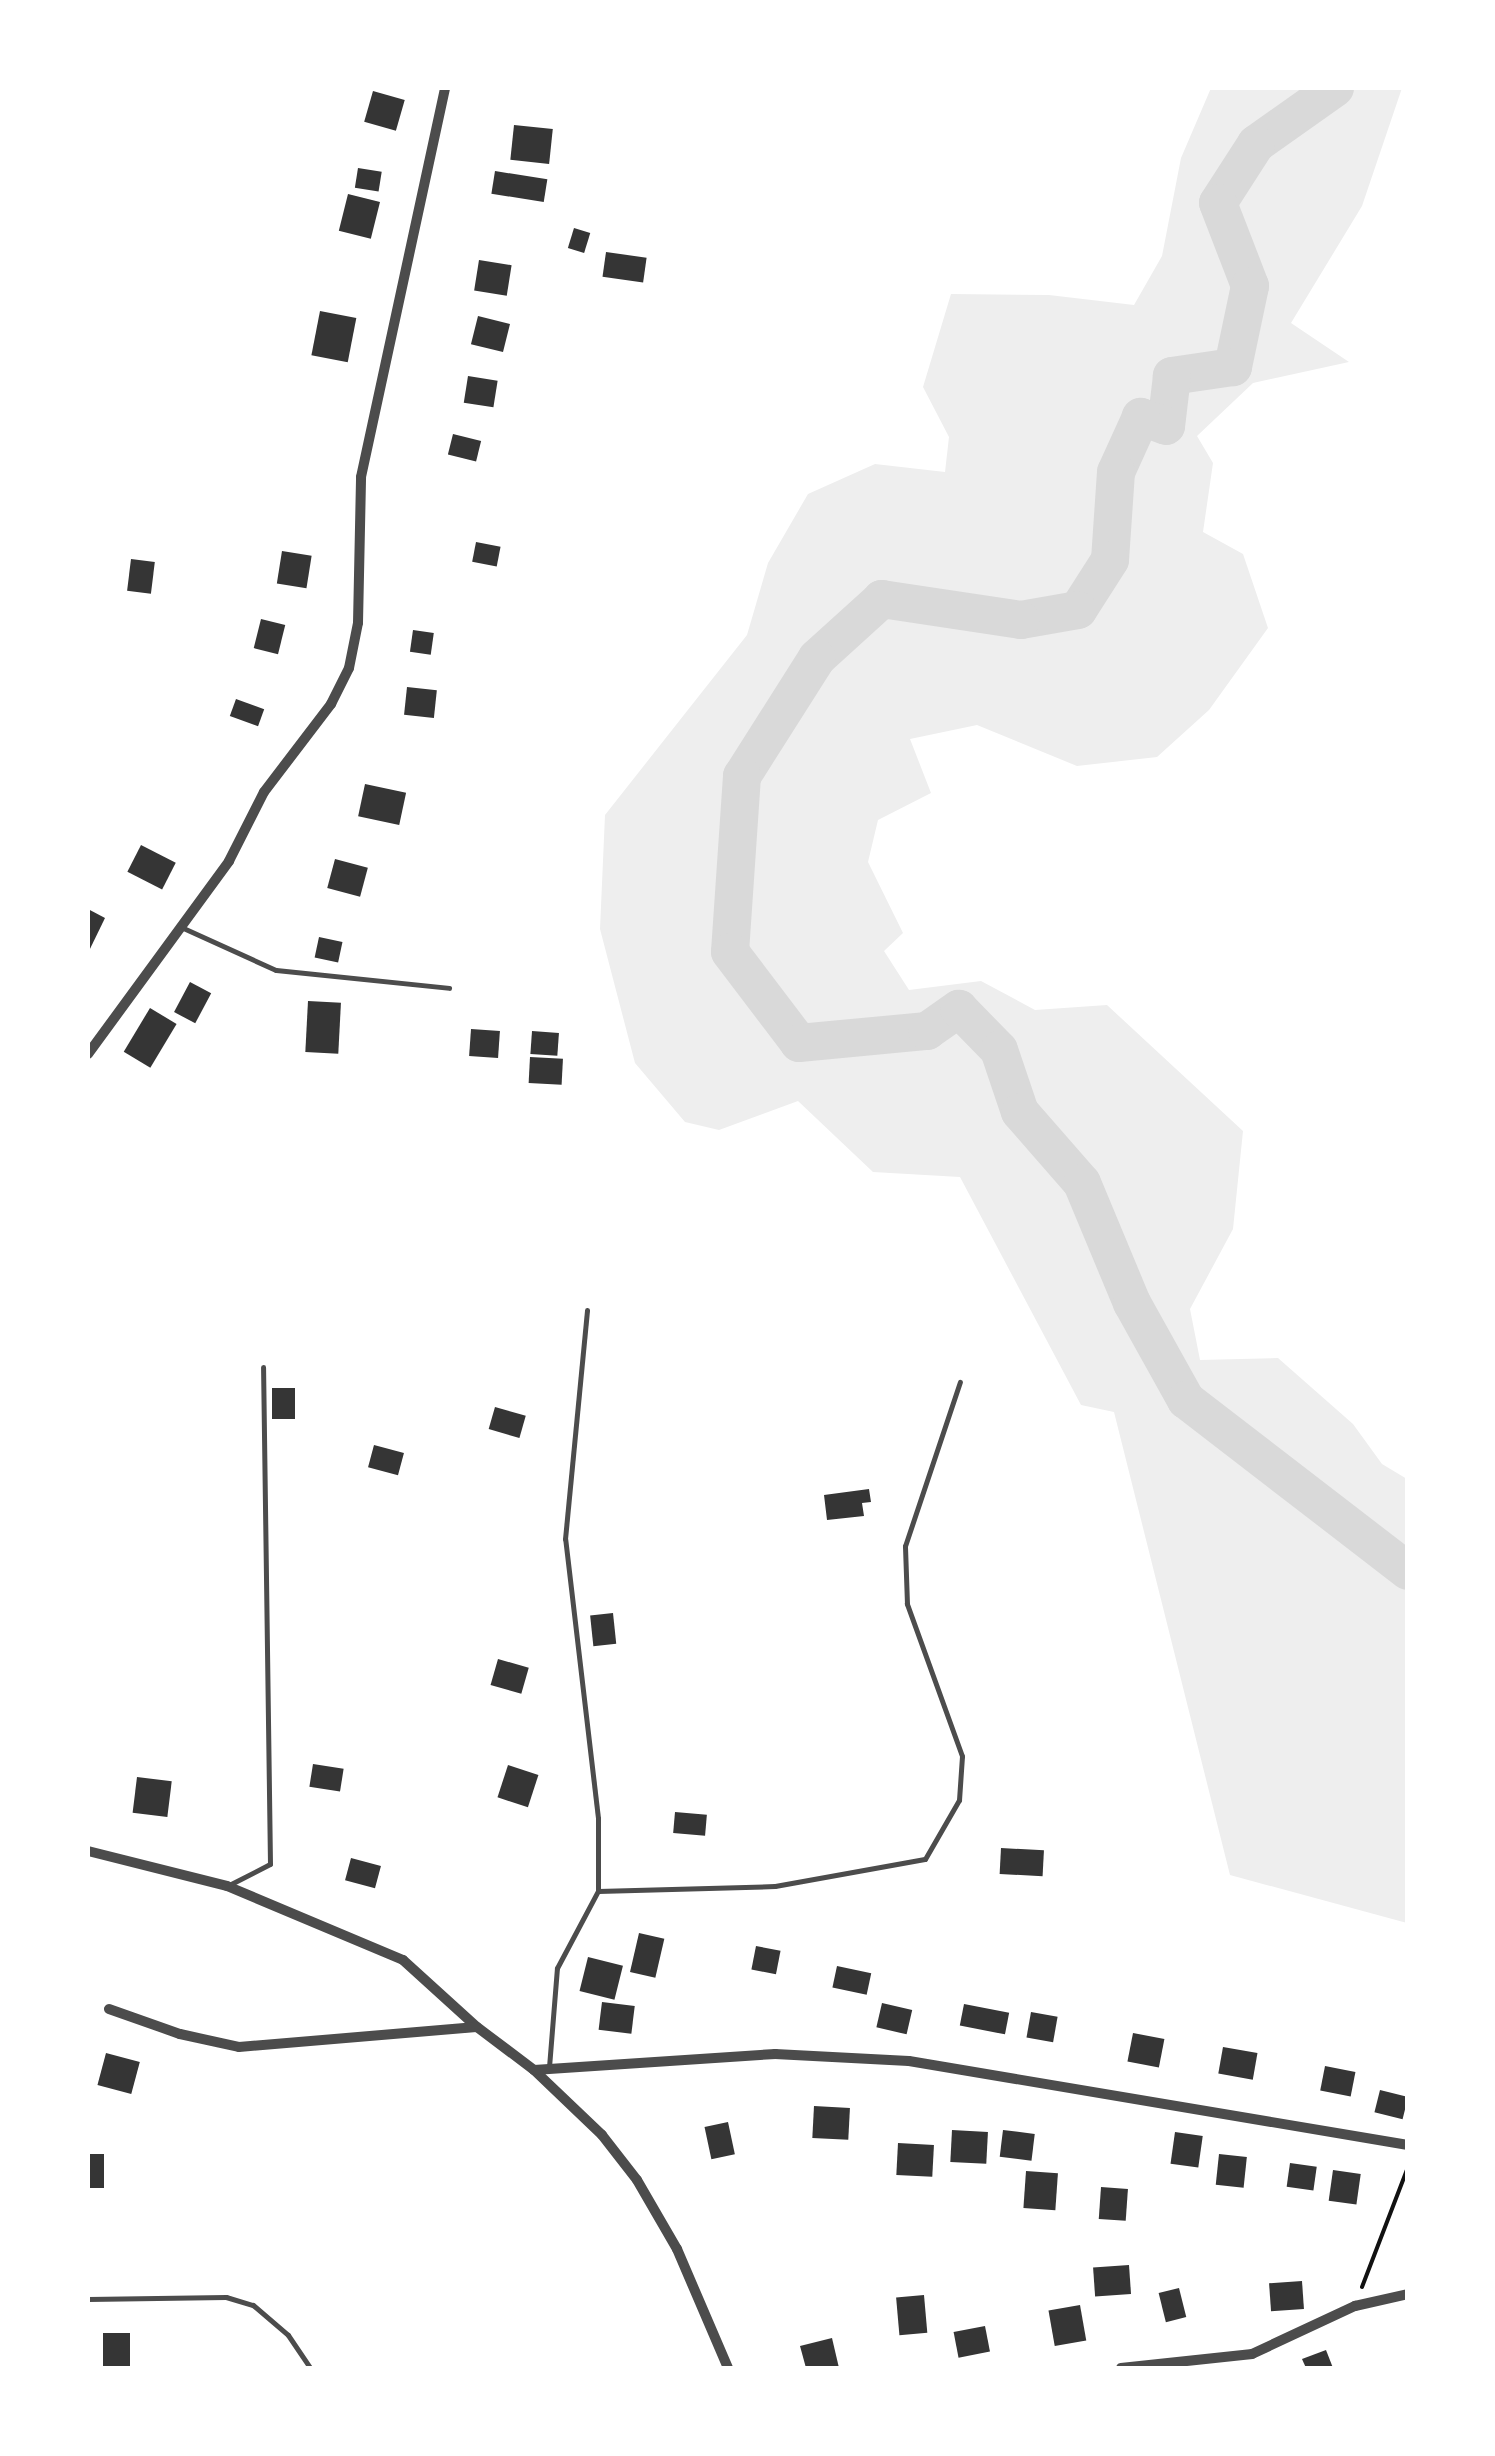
<!DOCTYPE html>
<html>
<head>
<meta charset="utf-8">
<style>
	body { margin:0 }
	#map { position:relative; width:1495px; height:2456px; overflow:hidden; background:#fff; font-family:"Fira Sans Condensed",sans-serif }
	div>[style] { position:absolute }
	[style*='--x'] { left:calc(var(--x)*1px); top:calc(var(--y)*1px); width:calc(var(--w)*1px); rotate:calc(var(--a)*1deg) }
	.green>* { inset:0; background:#eee }
	.river>* { height:38px; margin:-19px; padding:0 19px; transform-origin:19px; border-radius:19px; background:#d9d9d9 }
	.building>* { inset:0; background:#353535; transform-origin:0 0 }
	.path>* { height:4px; margin:-2px; padding:0 2px; transform-origin:2px; border-radius:2px; background:#111 }
	.service>* { height:5px; margin:-2.5px; padding:0 2.5px; transform-origin:2.5px; border-radius:2.5px; background:#4c4c4c }
	.minor>* { height:10px; margin:-5px; padding:0 5px; transform-origin:5px; border-radius:5px; background:#4c4c4c }
	span { translate:-50% -50%; white-space:nowrap; text-align:center; line-height:1.15; -webkit-text-stroke:8px #fff; paint-order:stroke }
	.frame { position:absolute; inset:0; border:90px solid #fff; pointer-events:none }
</style>
</head>
<body>
<div id="map">
	<div class="green">
		<div style="clip-path:polygon(1211px 88px,1402px 88px,1362px 206px,1291px 323px,1349px 362px,1253px 383px,1197px 436px,1213px 463px,1203px 532px,1243px 554px,1268px 628px,1209px 710px,1157px 757px,1077px 766px,977px 725px,910px 739px,931px 793px,878px 820px,868px 862px,903px 933px,884px 951px,909px 990px,981px 981px,1035px 1010px,1107px 1005px,1243px 1131px,1233px 1229px,1190px 1309px,1200px 1360px,1278px 1358px,1353px 1424px,1382px 1464px,1407px 1479px,1407px 1923px,1230px 1875px,1114px 1412px,1081px 1405px,960px 1177px,873px 1172px,798px 1101px,719px 1130px,685px 1122px,635px 1063px,600px 929px,605px 815px,747px 635px,768px 563px,808px 494px,875px 464px,945px 472px,949px 437px,923px 387px,951px 294px,1049px 295px,1134px 305px,1162px 256px,1181px 158px)"></div>
	</div>
	<div class="river">
		<div style="--x:1335;--y:88;--w:97;--a:144.7"></div>
		<div style="--x:1256;--y:144;--w:70;--a:122.8"></div>
		<div style="--x:1218;--y:203;--w:89;--a:68.9"></div>
		<div style="--x:1250;--y:286;--w:83;--a:101.9"></div>
		<div style="--x:1233;--y:367;--w:62;--a:171.6"></div>
		<div style="--x:1172;--y:376;--w:50;--a:96.8"></div>
		<div style="--x:1166;--y:426;--w:27;--a:-160"></div>
		<div style="--x:1141;--y:417;--w:60;--a:114.4"></div>
		<div style="--x:1116;--y:472;--w:88;--a:93.9"></div>
		<div style="--x:1110;--y:560;--w:59;--a:122.6"></div>
		<div style="--x:1078;--y:610;--w:58;--a:170"></div>
		<div style="--x:1021;--y:620;--w:141;--a:-171.4"></div>
		<div style="--x:882;--y:599;--w:88;--a:137.8"></div>
		<div style="--x:817;--y:658;--w:140;--a:122.4"></div>
		<div style="--x:742;--y:776;--w:176;--a:93.9"></div>
		<div style="--x:730;--y:952;--w:114;--a:52.8"></div>
		<div style="--x:799;--y:1043;--w:129;--a:-5.4"></div>
		<div style="--x:927;--y:1031;--w:39;--a:-35"></div>
		<div style="--x:959;--y:1009;--w:57;--a:45.7"></div>
		<div style="--x:999;--y:1050;--w:65;--a:71.3"></div>
		<div style="--x:1020;--y:1112;--w:94;--a:48.9"></div>
		<div style="--x:1082;--y:1183;--w:130;--a:67.4"></div>
		<div style="--x:1132;--y:1303;--w:111;--a:60.9"></div>
		<div style="--x:1186;--y:1400;--w:280;--a:37.6"></div>
	</div>
	<div class="building">
		<div style="left:373px;top:91px;width:33px;height:32px;rotate:16deg"></div>
		<div style="left:514px;top:125px;width:39px;height:35px;rotate:6deg"></div>
		<div style="left:358px;top:168px;width:24px;height:20px;rotate:9deg"></div>
		<div style="left:495px;top:171px;width:53px;height:23px;rotate:9deg"></div>
		<div style="left:348px;top:194px;width:33px;height:38px;rotate:14deg"></div>
		<div style="left:574px;top:228px;width:17px;height:21px;rotate:17deg"></div>
		<div style="left:606px;top:252px;width:41px;height:25px;rotate:8deg"></div>
		<div style="left:479px;top:260px;width:33px;height:31px;rotate:9deg"></div>
		<div style="left:320px;top:311px;width:37px;height:45px;rotate:11deg"></div>
		<div style="left:478px;top:316px;width:33px;height:29px;rotate:14deg"></div>
		<div style="left:468px;top:376px;width:30px;height:27px;rotate:9deg"></div>
		<div style="left:453px;top:434px;width:29px;height:21px;rotate:14deg"></div>
		<div style="left:476px;top:542px;width:25px;height:20px;rotate:11deg"></div>
		<div style="left:282px;top:551px;width:30px;height:33px;rotate:9deg"></div>
		<div style="left:131px;top:559px;width:24px;height:32px;rotate:7deg"></div>
		<div style="left:261px;top:619px;width:25px;height:30px;rotate:14deg"></div>
		<div style="left:413px;top:630px;width:21px;height:22px;rotate:8deg"></div>
		<div style="left:407px;top:687px;width:30px;height:28px;rotate:6deg"></div>
		<div style="left:236px;top:699px;width:30px;height:18px;rotate:20deg"></div>
		<div style="left:365px;top:784px;width:42px;height:33px;rotate:12deg"></div>
		<div style="left:141px;top:845px;width:39px;height:30px;rotate:27deg"></div>
		<div style="left:335px;top:859px;width:34px;height:30px;rotate:15deg"></div>
		<div style="clip-path:polygon(88px 909px,105px 918px,88px 953px)"></div>
		<div style="left:319px;top:937px;width:24px;height:21px;rotate:12deg"></div>
		<div style="left:190px;top:982px;width:24px;height:34px;rotate:28deg"></div>
		<div style="left:308px;top:1001px;width:33px;height:51px;rotate:3deg"></div>
		<div style="left:150px;top:1008px;width:31px;height:51px;rotate:31deg"></div>
		<div style="left:471px;top:1029px;width:29px;height:27px;rotate:4deg"></div>
		<div style="left:532px;top:1031px;width:27px;height:23px;rotate:4deg"></div>
		<div style="left:530px;top:1057px;width:33px;height:26px;rotate:3deg"></div>
		<div style="left:272px;top:1388px;width:23px;height:31px"></div>
		<div style="left:495px;top:1407px;width:32px;height:23px;rotate:16deg"></div>
		<div style="left:374px;top:1445px;width:31px;height:23px;rotate:15deg"></div>
		<div style="clip-path:polygon(869px 1489px,871px 1502px,862px 1503px,864px 1516px,827px 1520px,824px 1495px)"></div>
		<div style="left:613px;top:1613px;width:31px;height:23px;rotate:84deg"></div>
		<div style="left:498px;top:1659px;width:32px;height:27px;rotate:16deg"></div>
		<div style="left:313px;top:1764px;width:31px;height:23px;rotate:9deg"></div>
		<div style="left:508px;top:1765px;width:32px;height:34px;rotate:18deg"></div>
		<div style="left:137px;top:1777px;width:35px;height:36px;rotate:7deg"></div>
		<div style="left:675px;top:1812px;width:32px;height:21px;rotate:5deg"></div>
		<div style="left:1001px;top:1848px;width:43px;height:26px;rotate:3deg"></div>
		<div style="left:351px;top:1858px;width:31px;height:23px;rotate:15deg"></div>
		<div style="left:639px;top:1933px;width:26px;height:40px;rotate:13deg"></div>
		<div style="left:756px;top:1946px;width:25px;height:24px;rotate:11deg"></div>
		<div style="left:588px;top:1957px;width:36px;height:35px;rotate:14deg"></div>
		<div style="left:837px;top:1966px;width:35px;height:22px;rotate:12deg"></div>
		<div style="left:602px;top:2002px;width:33px;height:28px;rotate:7deg"></div>
		<div style="left:882px;top:2003px;width:31px;height:25px;rotate:13deg"></div>
		<div style="left:964px;top:2004px;width:46px;height:22px;rotate:11deg"></div>
		<div style="left:1031px;top:2012px;width:27px;height:26px;rotate:10deg"></div>
		<div style="left:1133px;top:2033px;width:32px;height:29px;rotate:11deg"></div>
		<div style="left:1223px;top:2047px;width:35px;height:27px;rotate:10deg"></div>
		<div style="left:106px;top:2053px;width:35px;height:33px;rotate:15deg"></div>
		<div style="left:1325px;top:2066px;width:31px;height:25px;rotate:11deg"></div>
		<div style="left:1380px;top:2090px;width:29px;height:23px;rotate:14deg"></div>
		<div style="left:814px;top:2106px;width:36px;height:32px;rotate:3deg"></div>
		<div style="left:728px;top:2122px;width:33px;height:24px;rotate:78deg"></div>
		<div style="left:952px;top:2130px;width:36px;height:32px;rotate:3deg"></div>
		<div style="left:1003px;top:2130px;width:32px;height:27px;rotate:7deg"></div>
		<div style="left:1175px;top:2132px;width:28px;height:32px;rotate:8deg"></div>
		<div style="left:898px;top:2143px;width:36px;height:32px;rotate:3deg"></div>
		<div style="left:88px;top:2154px;width:16px;height:34px"></div>
		<div style="left:1219px;top:2154px;width:28px;height:31px;rotate:6deg"></div>
		<div style="left:1290px;top:2163px;width:27px;height:24px;rotate:8deg"></div>
		<div style="left:1333px;top:2170px;width:28px;height:31px;rotate:8deg"></div>
		<div style="left:1026px;top:2171px;width:32px;height:37px;rotate:4deg"></div>
		<div style="left:1101px;top:2187px;width:27px;height:32px;rotate:4deg"></div>
		<div style="left:1129px;top:2265px;width:29px;height:36px;rotate:86deg"></div>
		<div style="left:1302px;top:2281px;width:28px;height:33px;rotate:86deg"></div>
		<div style="left:1179px;top:2288px;width:30px;height:21px;rotate:76deg"></div>
		<div style="left:924px;top:2295px;width:38px;height:28px;rotate:85deg"></div>
		<div style="left:1080px;top:2305px;width:36px;height:32px;rotate:80deg"></div>
		<div style="left:985px;top:2326px;width:26px;height:32px;rotate:79deg"></div>
		<div style="left:103px;top:2333px;width:27px;height:34px"></div>
		<div style="clip-path:polygon(832px 2338px,839px 2368px,806px 2368px,800px 2346px)"></div>
		<div style="clip-path:polygon(1326px 2350px,1333px 2368px,1306px 2368px,1302px 2359px)"></div>
	</div>
	<div class="path">
		<div style="--x:1362;--y:2287;--w:129;--a:-69"></div>
	</div>
	<div class="service">
		<div style="--x:181;--y:927;--w:104;--a:24.4"></div>
		<div style="--x:276;--y:970;--w:174;--a:5.9"></div>
		<div style="--x:229;--y:1885;--w:46;--a:-27.1"></div>
		<div style="--x:270;--y:1864;--w:497;--a:-90.8"></div>
		<div style="--x:598;--y:1891;--w:177;--a:-1.6"></div>
		<div style="--x:775;--y:1886;--w:152;--a:-10.2"></div>
		<div style="--x:925;--y:1859;--w:68;--a:-60"></div>
		<div style="--x:959;--y:1800;--w:44;--a:-86.1"></div>
		<div style="--x:962;--y:1756;--w:162;--a:-109.9"></div>
		<div style="--x:907;--y:1604;--w:58;--a:-92"></div>
		<div style="--x:905;--y:1546;--w:173;--a:-71.5"></div>
		<div style="--x:549;--y:2067;--w:99;--a:-85.4"></div>
		<div style="--x:557;--y:1968;--w:87;--a:-62"></div>
		<div style="--x:598;--y:1891;--w:73;--a:-90"></div>
		<div style="--x:598;--y:1818;--w:281;--a:-96.7"></div>
		<div style="--x:565;--y:1539;--w:230;--a:-84.5"></div>
		<div style="--x:88;--y:2299;--w:138;--a:-0.8"></div>
		<div style="--x:226;--y:2297;--w:28;--a:17"></div>
		<div style="--x:253;--y:2305;--w:46;--a:40.6"></div>
		<div style="--x:288;--y:2335;--w:40;--a:56"></div>
	</div>
	<div class="minor">
		<div style="--x:88;--y:1054;--w:239;--a:-53.8"></div>
		<div style="--x:229;--y:861;--w:77;--a:-63.1"></div>
		<div style="--x:264;--y:792;--w:111;--a:-52.7"></div>
		<div style="--x:331;--y:704;--w:40;--a:-63.4"></div>
		<div style="--x:349;--y:668;--w:46;--a:-78.7"></div>
		<div style="--x:358;--y:623;--w:146;--a:-88.8"></div>
		<div style="--x:361;--y:477;--w:398;--a:-77.8"></div>
		<div style="--x:88;--y:1851;--w:143;--a:14.1"></div>
		<div style="--x:227;--y:1886;--w:191;--a:22.8"></div>
		<div style="--x:403;--y:1960;--w:100;--a:42.2"></div>
		<div style="--x:477;--y:2027;--w:71;--a:37"></div>
		<div style="--x:534;--y:2070;--w:94;--a:43.7"></div>
		<div style="--x:602;--y:2135;--w:57;--a:52.1"></div>
		<div style="--x:637;--y:2180;--w:80;--a:59.9"></div>
		<div style="--x:677;--y:2249;--w:129;--a:66.8"></div>
		<div style="--x:109;--y:2009;--w:75;--a:19.4"></div>
		<div style="--x:180;--y:2034;--w:60;--a:12.4"></div>
		<div style="--x:239;--y:2047;--w:238;--a:-4.8"></div>
		<div style="--x:534;--y:2070;--w:242;--a:-3.8"></div>
		<div style="--x:775;--y:2054;--w:134;--a:3"></div>
		<div style="--x:909;--y:2061;--w:506;--a:9.56"></div>
		<div style="--x:1121;--y:2368;--w:132;--a:-6.1"></div>
		<div style="--x:1252;--y:2354;--w:114;--a:-25"></div>
		<div style="--x:1355;--y:2306;--w:54;--a:-12.8"></div>
	</div>
	<div class="frame"></div>
</div>
</body>
</html>
